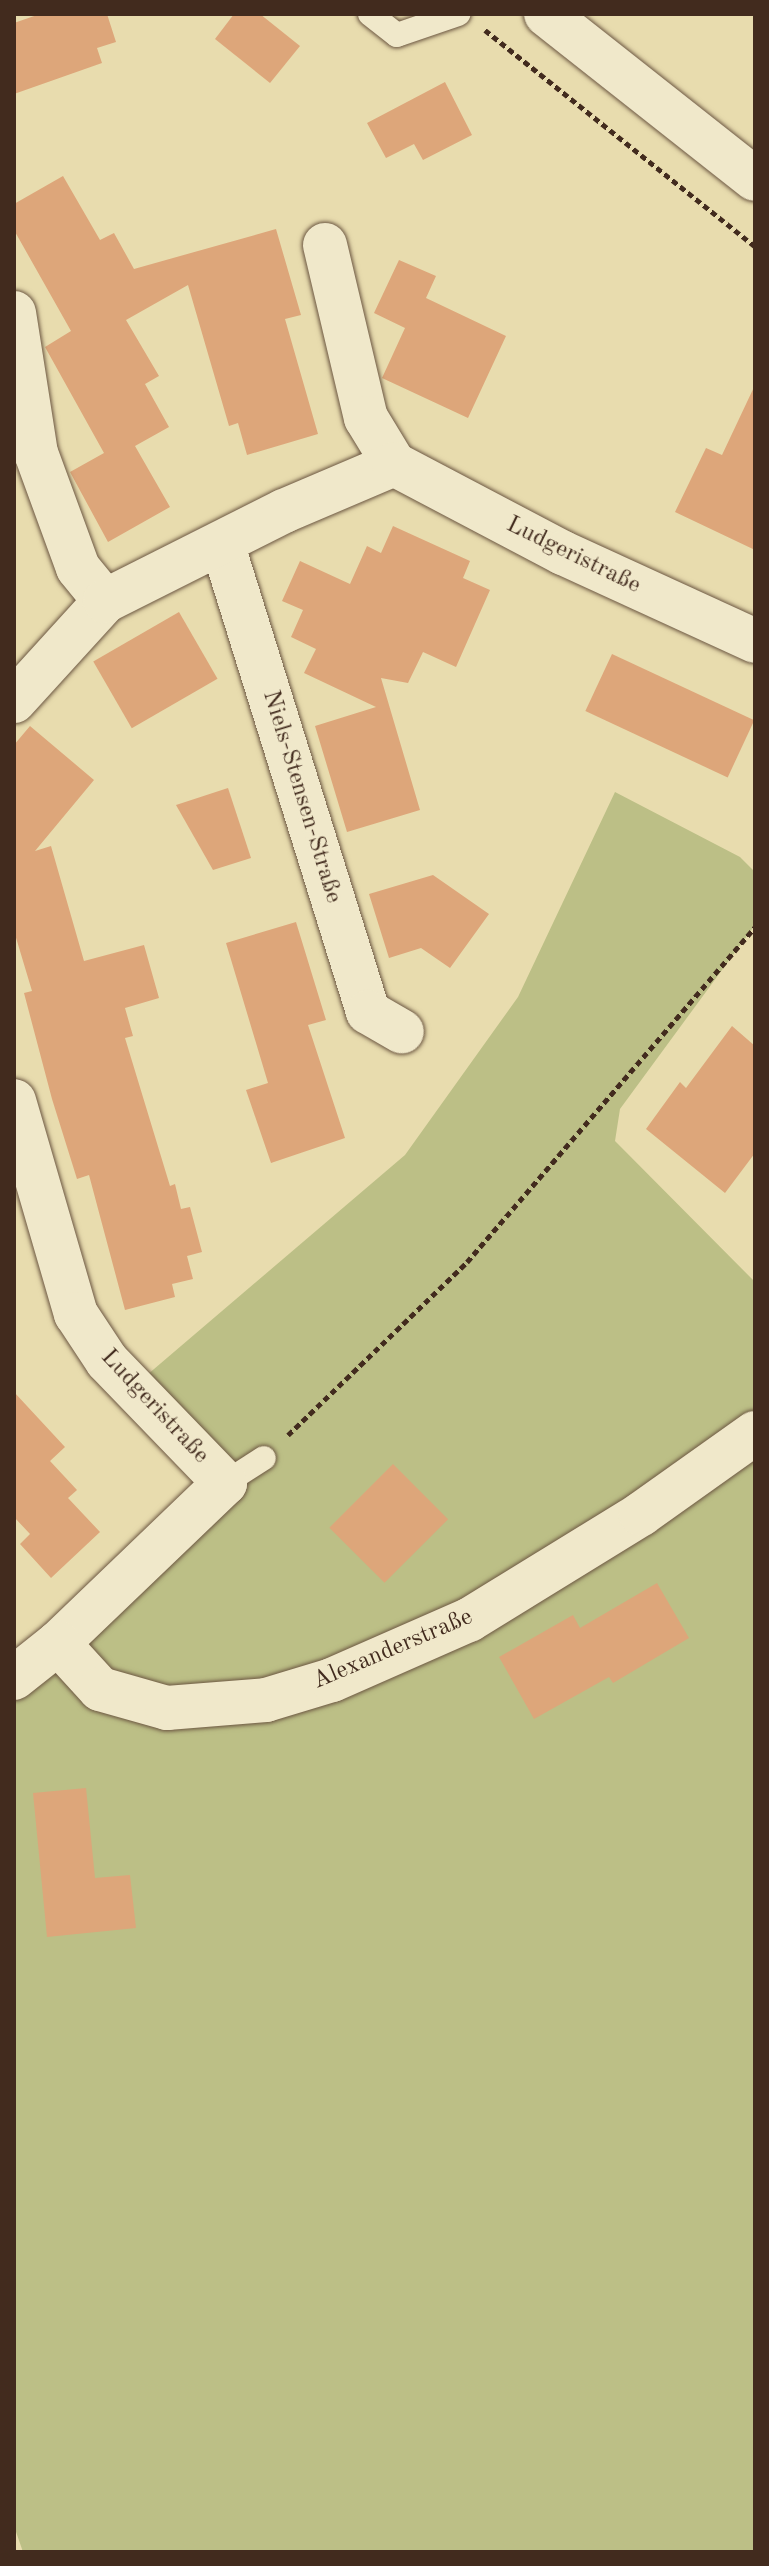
<!DOCTYPE html>
<html>
<head>
<meta charset="utf-8">
<style>
	body { margin:0 }
	#map { position:relative; width:769px; height:2566px; overflow:hidden; background:#e8dcae; font-family:"Old Standard TT",serif }
	div>[style] { position:absolute }
	[style*='--x'] { left:calc(var(--x)*1px); top:calc(var(--y)*1px); width:calc(var(--w)*1px); rotate:calc(var(--a)*1deg) }
	.green>* { inset:0; background:#bcbf86 }
	.building>* { inset:0; background:#dda67a; transform-origin:0 0 }
	.path>* { height:5px; margin-top:-2.5px; transform-origin:0; background:repeating-linear-gradient(90deg,#422b1e 0 6px,transparent 0 10px) }
	.roads { filter:drop-shadow(0 0 2px #6c5742) drop-shadow(0 0 2px #6c5742) }
	.service>* { height:24px; margin:-12px; padding:0 12px; transform-origin:12px; border-radius:12px; background:#f0e8ca }
	.minor>* { height:44px; margin:-22px; padding:0 22px; transform-origin:22px; border-radius:22px; background:#f0e8ca }
	.secondary>* { height:44px; margin:-22px; padding:0 22px; transform-origin:22px; border-radius:22px; background:#f0e8ca }
	span { translate:-50% -50%; white-space:nowrap; text-align:center; line-height:1.15; -webkit-text-stroke:6px #f0e8ca; paint-order:stroke }
	.street-label { font-size:24px; color:#422b1e }
	.frame { position:absolute; inset:0; border:16px solid #422b1e; pointer-events:none }
</style>
</head>
<body>
<div id="map">
	<div class="green">
		<div style="clip-path:polygon(615px 792px,740px 857px,755px 872px,755px 925px,620px 1109px,615px 1141px,755px 1282px,755px 2552px,23px 2552px,14px 2526px,14px 1658px,224px 1462px,147px 1375px,405px 1155px,518px 997px)"></div>
	</div>
	<div class="building">
		<div style="clip-path:polygon(40px 14px,107px 14px,116px 42px,97px 48px,102px 63px,14px 94px,14px 23px)"></div>
		<div style="clip-path:polygon(234px 14px,260px 14px,300px 46px,270px 83px,215px 39px)"></div>
		<div style="clip-path:polygon(445px 82px,472px 135px,423px 160px,414px 144px,386px 158px,367px 123px)"></div>
		<div style="clip-path:polygon(63px 176px,100px 240px,114px 233px,134px 269px,276px 229px,301px 315px,285px 319px,318px 434px,247px 455px,238px 423px,229px 426px,188px 285px,126px 320px,159px 376px,145px 384px,169px 427px,135px 446px,170px 507px,108px 542px,70px 472px,104px 453px,45px 347px,71px 331px,14px 230px,14px 204px)"></div>
		<div style="clip-path:polygon(399px 260px,436px 276px,426px 298px,506px 336px,468px 418px,382px 378px,405px 328px,374px 313px)"></div>
		<div style="clip-path:polygon(755px 385px,755px 550px,675px 512px,706px 448px,722px 455px)"></div>
		<div style="clip-path:polygon(393px 526px,470px 561px,463px 578px,490px 590px,456px 667px,423px 652px,408px 683px,381px 678px,420px 810px,347px 832px,315px 726px,376px 707px,304px 673px,316px 649px,291px 637px,303px 610px,282px 601px,300px 561px,350px 584px,367px 546px,381px 553px)"></div>
		<div style="left:179px;top:612px;width:77px;height:99px;rotate:60deg"></div>
		<div style="left:612px;top:654px;width:157px;height:63px;rotate:25deg"></div>
		<div style="clip-path:polygon(30px 726px,94px 780px,35px 851px,51px 846px,84px 961px,144px 945px,159px 998px,125px 1008px,133px 1036px,125px 1038px,170px 1186px,175px 1184px,181px 1209px,190px 1207px,202px 1252px,187px 1256px,193px 1279px,172px 1284px,175px 1297px,125px 1310px,89px 1175px,77px 1179px,52px 1099px,24px 993px,32px 991px,14px 931px,14px 745px)"></div>
		<div style="clip-path:polygon(228px 788px,251px 858px,213px 870px,176px 805px)"></div>
		<div style="clip-path:polygon(433px 875px,489px 914px,450px 968px,421px 948px,389px 958px,369px 894px)"></div>
		<div style="clip-path:polygon(296px 922px,326px 1020px,308px 1025px,345px 1138px,271px 1163px,246px 1090px,268px 1083px,226px 943px)"></div>
		<div style="clip-path:polygon(732px 1026px,755px 1046px,755px 1153px,725px 1193px,646px 1129px,680px 1082px,686px 1088px)"></div>
		<div style="clip-path:polygon(14px 1392px,65px 1447px,50px 1461px,77px 1490px,68px 1498px,100px 1532px,51px 1578px,20px 1544px,30px 1534px,14px 1517px)"></div>
		<div style="left:393px;top:1464px;width:78px;height:90px;rotate:45deg"></div>
		<div style="clip-path:polygon(657px 1583px,689px 1638px,613px 1683px,609px 1677px,534px 1719px,499px 1657px,573px 1615px,580px 1628px)"></div>
		<div style="clip-path:polygon(86px 1788px,95px 1878px,130px 1875px,136px 1928px,47px 1937px,33px 1793px)"></div>
	</div>
	<div class="path">
		<div style="--x:485;--y:30;--w:346;--a:38.7"></div>
		<div style="--x:288;--y:1435;--w:249;--a:-44"></div>
		<div style="--x:467;--y:1262;--w:442;--a:-49.3"></div>
	</div>
	<div class="roads">
		<div class="service">
			<div style="--x:370;--y:14;--w:34;--a:38"></div>
			<div style="--x:397;--y:35;--w:65;--a:-19"></div>
			<div style="--x:225;--y:1483;--w:46;--a:-32.7"></div>
		</div>
		<div class="minor">
			<div style="--x:325;--y:245;--w:178;--a:76.7"></div>
			<div style="--x:366;--y:418;--w:54;--a:58.7"></div>
			<div style="--x:14;--y:313;--w:142;--a:81.1"></div>
			<div style="--x:36;--y:453;--w:122;--a:69.9"></div>
			<div style="--x:78;--y:568;--w:43;--a:50.7"></div>
			<div style="--x:222;--y:543;--w:491;--a:72.7"></div>
			<div style="--x:368;--y:1012;--w:39;--a:30"></div>
			<div style="--x:14;--y:701;--w:135;--a:-47.7"></div>
			<div style="--x:105;--y:601;--w:200;--a:-26.7"></div>
			<div style="--x:284;--y:511;--w:120;--a:-23.1"></div>
			<div style="--x:394;--y:464;--w:191;--a:27.8"></div>
			<div style="--x:563;--y:553;--w:211;--a:24.6"></div>
			<div style="--x:14;--y:1101;--w:222;--a:73.8"></div>
			<div style="--x:76;--y:1314;--w:56;--a:56.6"></div>
			<div style="--x:107;--y:1361;--w:170;--a:46"></div>
			<div style="--x:225;--y:1483;--w:231;--a:136.2"></div>
			<div style="--x:58;--y:1643;--w:56;--a:141.5"></div>
			<div style="--x:58;--y:1643;--w:62;--a:47.6"></div>
			<div style="--x:100;--y:1689;--w:70;--a:15.8"></div>
			<div style="--x:167;--y:1708;--w:99;--a:-4.6"></div>
			<div style="--x:266;--y:1700;--w:69;--a:-16.9"></div>
			<div style="--x:332;--y:1680;--w:150;--a:-23.7"></div>
			<div style="--x:469;--y:1620;--w:202;--a:-31.6"></div>
			<div style="--x:641;--y:1514;--w:140;--a:-35.4"></div>
		</div>
		<div class="secondary">
			<div style="--x:546;--y:14;--w:266;--a:38.3"></div>
		</div>
	</div>
	<div class="street-label">
		<span style="left:573px;top:556px;rotate:26deg">Ludgeristraße</span>
		<span style="left:301px;top:797px;rotate:73deg">Niels-Stensen-Straße</span>
		<span style="left:154px;top:1407px;rotate:47deg">Ludgeristraße</span>
		<span style="left:393px;top:1650px;rotate:-23deg">Alexanderstraße</span>
	</div>
	<div class="frame"></div>
</div>
</body>
</html>
